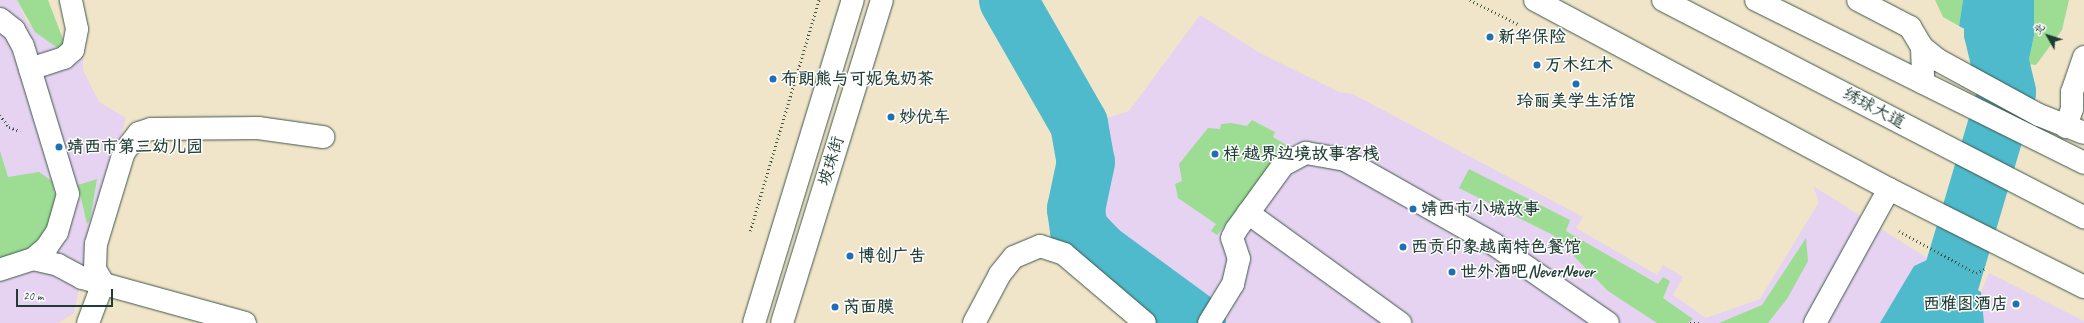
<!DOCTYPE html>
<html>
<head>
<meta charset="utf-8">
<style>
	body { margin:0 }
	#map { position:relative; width:2084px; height:323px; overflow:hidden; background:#f0e5c9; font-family:Caveat,"LXGW WenKai TC",sans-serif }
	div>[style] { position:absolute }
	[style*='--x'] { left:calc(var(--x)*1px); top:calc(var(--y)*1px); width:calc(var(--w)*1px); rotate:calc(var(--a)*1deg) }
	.built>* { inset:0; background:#e5d3f1 }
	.green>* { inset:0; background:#9cdd93 }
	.water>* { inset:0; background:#4fbacb }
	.river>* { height:58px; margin:-29px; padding:0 29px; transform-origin:29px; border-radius:29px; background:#4fbacb }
	.path>* { height:2.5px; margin-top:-1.25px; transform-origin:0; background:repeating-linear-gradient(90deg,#3e564a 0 1px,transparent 0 4px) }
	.roads { filter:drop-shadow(0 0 1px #3e564a) drop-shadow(0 0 1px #3e564a) }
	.minor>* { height:22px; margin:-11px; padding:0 11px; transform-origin:11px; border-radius:11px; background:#fff }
	.major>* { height:22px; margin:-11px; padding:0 11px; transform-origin:11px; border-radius:11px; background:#fff }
	.dots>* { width:11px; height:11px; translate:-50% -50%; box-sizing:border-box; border:2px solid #fff; border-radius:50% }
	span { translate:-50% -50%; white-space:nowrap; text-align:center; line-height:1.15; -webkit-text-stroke:3px #fff; paint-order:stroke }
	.poi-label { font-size:17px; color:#1f3d34; font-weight:700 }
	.left { translate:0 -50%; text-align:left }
	.right { translate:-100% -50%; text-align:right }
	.street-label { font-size:17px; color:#1f3d34 }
	.north { position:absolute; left:2028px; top:16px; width:40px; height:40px; -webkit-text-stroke:3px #fff; paint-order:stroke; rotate:309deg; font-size:11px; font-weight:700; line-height:16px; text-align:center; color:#1f3d34 }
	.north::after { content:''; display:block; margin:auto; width:14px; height:18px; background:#1f3d34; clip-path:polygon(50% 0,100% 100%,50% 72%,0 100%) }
	.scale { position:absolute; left:16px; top:289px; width:97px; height:18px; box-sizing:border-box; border:2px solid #1f3d34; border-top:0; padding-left:5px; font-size:12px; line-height:14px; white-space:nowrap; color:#1f3d34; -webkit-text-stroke:3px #fff; paint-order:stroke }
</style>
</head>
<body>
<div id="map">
	<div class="built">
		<div style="clip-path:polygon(0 0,17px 0,27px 22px,56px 47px,83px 51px,83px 70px,99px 102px,126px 118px,86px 255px,74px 313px,58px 323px,0 323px)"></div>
		<div style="clip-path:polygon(1200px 15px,1260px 53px,1339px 92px,1353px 94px,1583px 217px,1576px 228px,1657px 275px,1663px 265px,1683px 277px,1673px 295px,1706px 318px,1760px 299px,1819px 202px,1813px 186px,1932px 261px,1914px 266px,1880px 323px,1226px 323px,1142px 267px,1093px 225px,1076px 246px,1064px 227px,1058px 202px,1061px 185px,1074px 159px,1069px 130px,1129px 111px)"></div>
		<div style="clip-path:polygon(1989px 273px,2084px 321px,2084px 323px,1984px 323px,1981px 292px)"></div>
	</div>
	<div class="green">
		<div style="clip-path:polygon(17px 0,48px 0,66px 47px,56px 47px,35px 32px)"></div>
		<div style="clip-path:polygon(1935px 0,1963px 0,1959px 26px,1943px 17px)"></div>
		<div style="clip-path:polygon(2034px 0,2069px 0,2062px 30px,2036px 65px,2028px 64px,2034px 36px)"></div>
		<div style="clip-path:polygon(1252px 120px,1275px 132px,1273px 137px,1288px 146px,1217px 235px,1211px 231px,1216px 224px,1178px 198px,1175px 184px,1182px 181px,1179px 164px,1208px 128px,1220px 129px,1221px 124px,1231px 123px,1247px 126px)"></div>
		<div style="clip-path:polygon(0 151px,8px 177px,39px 172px,52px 181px,57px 205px,55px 216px,35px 245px,0 261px)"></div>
		<div style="clip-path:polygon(1469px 169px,1570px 220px,1566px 231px,1658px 284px,1663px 277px,1670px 281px,1663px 298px,1693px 319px,1688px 323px,1657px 323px,1608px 291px,1553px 235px,1459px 188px)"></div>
		<div style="clip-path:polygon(97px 179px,90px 220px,87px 224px,78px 185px)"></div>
		<div style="clip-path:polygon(1806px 238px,1808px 261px,1787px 299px,1768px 323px,1719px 323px,1762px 305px)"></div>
	</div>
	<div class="water">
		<div style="clip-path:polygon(985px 0,1023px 0,1094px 125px,1069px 130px,1025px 43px,999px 9px)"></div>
		<div style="clip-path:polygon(1963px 0,2034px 0,2034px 36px,2028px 64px,1959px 26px)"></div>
		<div style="clip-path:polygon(1093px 225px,1142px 267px,1197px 302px,1186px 323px,1166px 323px,1088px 263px,1076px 246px)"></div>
		<div style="clip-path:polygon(1927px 260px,1981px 292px,1984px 323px,1880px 323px,1914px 266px)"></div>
	</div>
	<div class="river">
		<div style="--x:1008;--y:0;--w:143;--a:60.2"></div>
		<div style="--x:1079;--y:124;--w:39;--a:80"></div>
		<div style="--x:1086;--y:162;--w:48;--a:102"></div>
		<div style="--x:1076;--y:209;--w:21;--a:82"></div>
		<div style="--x:1079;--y:230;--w:30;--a:46"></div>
		<div style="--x:1100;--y:252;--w:120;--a:36.2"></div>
		<div style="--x:1938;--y:323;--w:241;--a:-73.4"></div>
		<div style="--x:2007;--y:92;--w:61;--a:-103.3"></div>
		<div style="--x:1993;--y:33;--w:33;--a:-81"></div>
	</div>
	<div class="path">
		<div style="--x:1470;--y:0;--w:54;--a:26.6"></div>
		<div style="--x:0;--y:115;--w:15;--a:53"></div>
		<div style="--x:9;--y:127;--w:12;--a:20"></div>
		<div style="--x:750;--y:231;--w:241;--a:-73.4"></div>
		<div style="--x:1899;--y:231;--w:88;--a:28.6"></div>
		<div style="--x:1976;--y:273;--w:9;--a:-27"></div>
		<div style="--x:1690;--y:323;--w:11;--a:0"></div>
	</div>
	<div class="roads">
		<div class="minor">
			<div style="--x:1535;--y:0;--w:401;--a:28.1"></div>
			<div style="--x:1889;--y:189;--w:218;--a:26.7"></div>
			<div style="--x:1858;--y:0;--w:59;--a:27.4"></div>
			<div style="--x:1910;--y:27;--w:23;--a:59"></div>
			<div style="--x:1922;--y:47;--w:21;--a:39"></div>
			<div style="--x:1938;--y:60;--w:115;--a:28.6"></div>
			<div style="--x:2039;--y:115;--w:48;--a:21.8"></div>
			<div style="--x:0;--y:19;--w:18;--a:38"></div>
			<div style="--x:14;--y:30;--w:18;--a:61"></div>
			<div style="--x:23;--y:46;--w:155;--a:73.1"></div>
			<div style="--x:68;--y:194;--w:40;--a:106"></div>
			<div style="--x:57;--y:232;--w:18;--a:124"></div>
			<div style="--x:47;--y:247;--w:18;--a:139"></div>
			<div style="--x:33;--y:259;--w:35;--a:162"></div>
			<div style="--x:30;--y:69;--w:36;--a:-18"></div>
			<div style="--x:64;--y:58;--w:12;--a:-42"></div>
			<div style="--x:73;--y:50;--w:21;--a:-79"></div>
			<div style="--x:77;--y:29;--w:30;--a:-102"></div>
			<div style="--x:2066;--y:127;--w:19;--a:-72"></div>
			<div style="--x:2072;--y:109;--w:17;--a:-90"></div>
			<div style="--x:2072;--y:92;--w:37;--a:-71"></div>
			<div style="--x:1248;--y:213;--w:188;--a:35.9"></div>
			<div style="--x:33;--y:259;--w:26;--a:13"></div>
			<div style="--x:58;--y:265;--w:27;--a:28"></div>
			<div style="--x:82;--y:278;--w:169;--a:15.4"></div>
			<div style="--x:88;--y:323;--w:43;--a:-69.4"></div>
			<div style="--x:103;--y:283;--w:16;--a:-120"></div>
			<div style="--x:95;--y:269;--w:25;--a:-88"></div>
			<div style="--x:96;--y:244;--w:96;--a:-73.1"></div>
			<div style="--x:124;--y:152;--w:24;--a:-52"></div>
			<div style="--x:139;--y:133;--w:13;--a:-18"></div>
			<div style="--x:151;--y:129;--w:107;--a:-0.5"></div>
			<div style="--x:258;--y:128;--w:66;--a:7.9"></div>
			<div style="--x:974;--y:323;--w:55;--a:-62"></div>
			<div style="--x:1000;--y:274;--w:22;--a:-51"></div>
			<div style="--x:1014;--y:257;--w:28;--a:-23"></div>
			<div style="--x:1040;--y:246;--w:25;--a:18"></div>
			<div style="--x:1064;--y:254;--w:106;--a:40.4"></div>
			<div style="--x:1209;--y:323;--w:46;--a:-58.4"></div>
			<div style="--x:1233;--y:284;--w:26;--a:-77"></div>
			<div style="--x:1239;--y:259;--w:22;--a:-108"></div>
			<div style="--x:1232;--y:238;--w:9;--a:-63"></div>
			<div style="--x:1236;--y:230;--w:80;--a:-54.1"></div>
			<div style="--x:1283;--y:165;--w:26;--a:-28"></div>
			<div style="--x:1306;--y:153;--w:40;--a:10"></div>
			<div style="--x:1345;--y:160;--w:172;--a:29.5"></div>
			<div style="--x:1495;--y:245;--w:137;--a:34.6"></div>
			<div style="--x:1815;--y:323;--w:153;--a:-61.1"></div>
		</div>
		<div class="major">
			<div style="--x:1663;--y:0;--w:474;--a:27.3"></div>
			<div style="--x:1756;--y:0;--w:366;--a:26.4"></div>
			<div style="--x:1922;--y:47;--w:36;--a:88"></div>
			<div style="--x:754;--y:323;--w:338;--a:-73"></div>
			<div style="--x:782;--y:323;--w:338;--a:-72.8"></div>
		</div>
	</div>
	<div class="dots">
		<div style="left:1490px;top:37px;background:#1f6fb2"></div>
		<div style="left:1537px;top:65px;background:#1f6fb2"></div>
		<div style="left:773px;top:79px;background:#1f6fb2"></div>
		<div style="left:1576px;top:84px;background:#1f6fb2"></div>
		<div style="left:891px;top:117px;background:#1f6fb2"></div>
		<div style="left:59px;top:147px;background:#1f6fb2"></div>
		<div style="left:1215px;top:154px;background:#1f6fb2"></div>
		<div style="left:1413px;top:209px;background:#1f6fb2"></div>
		<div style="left:1403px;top:247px;background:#1f6fb2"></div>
		<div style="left:850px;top:256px;background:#1f6fb2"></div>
		<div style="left:1452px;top:272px;background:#1f6fb2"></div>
		<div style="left:2016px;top:304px;background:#1f6fb2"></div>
		<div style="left:835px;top:307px;background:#1f6fb2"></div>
	</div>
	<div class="poi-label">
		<span class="left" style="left:1498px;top:37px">新华保险</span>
		<span class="left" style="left:1545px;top:65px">万木红木</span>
		<span class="left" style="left:781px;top:79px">布朗熊与可妮兔奶茶</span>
		<span style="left:1576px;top:101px">玲丽美学生活馆</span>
		<span class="left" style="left:899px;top:117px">妙优车</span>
		<span class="left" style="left:67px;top:147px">靖西市第三幼儿园</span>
		<span class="left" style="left:1223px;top:154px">样·越界边境故事客栈</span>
		<span class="left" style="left:1421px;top:209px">靖西市小城故事</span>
		<span class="left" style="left:1411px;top:247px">西贡印象越南特色餐馆</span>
		<span class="left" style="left:858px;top:256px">博创广告</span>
		<span class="left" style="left:1460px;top:272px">世外酒吧NeverNever</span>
		<span class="right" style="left:2008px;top:304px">西雅图酒店</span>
		<span class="left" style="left:843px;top:307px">芮面膜</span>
	</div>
	<div class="street-label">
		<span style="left:1874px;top:108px;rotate:28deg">绣球大道</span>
		<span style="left:831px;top:161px;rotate:-73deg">坡珠街</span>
	</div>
	<div class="north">北</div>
	<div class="scale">20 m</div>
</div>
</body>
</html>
